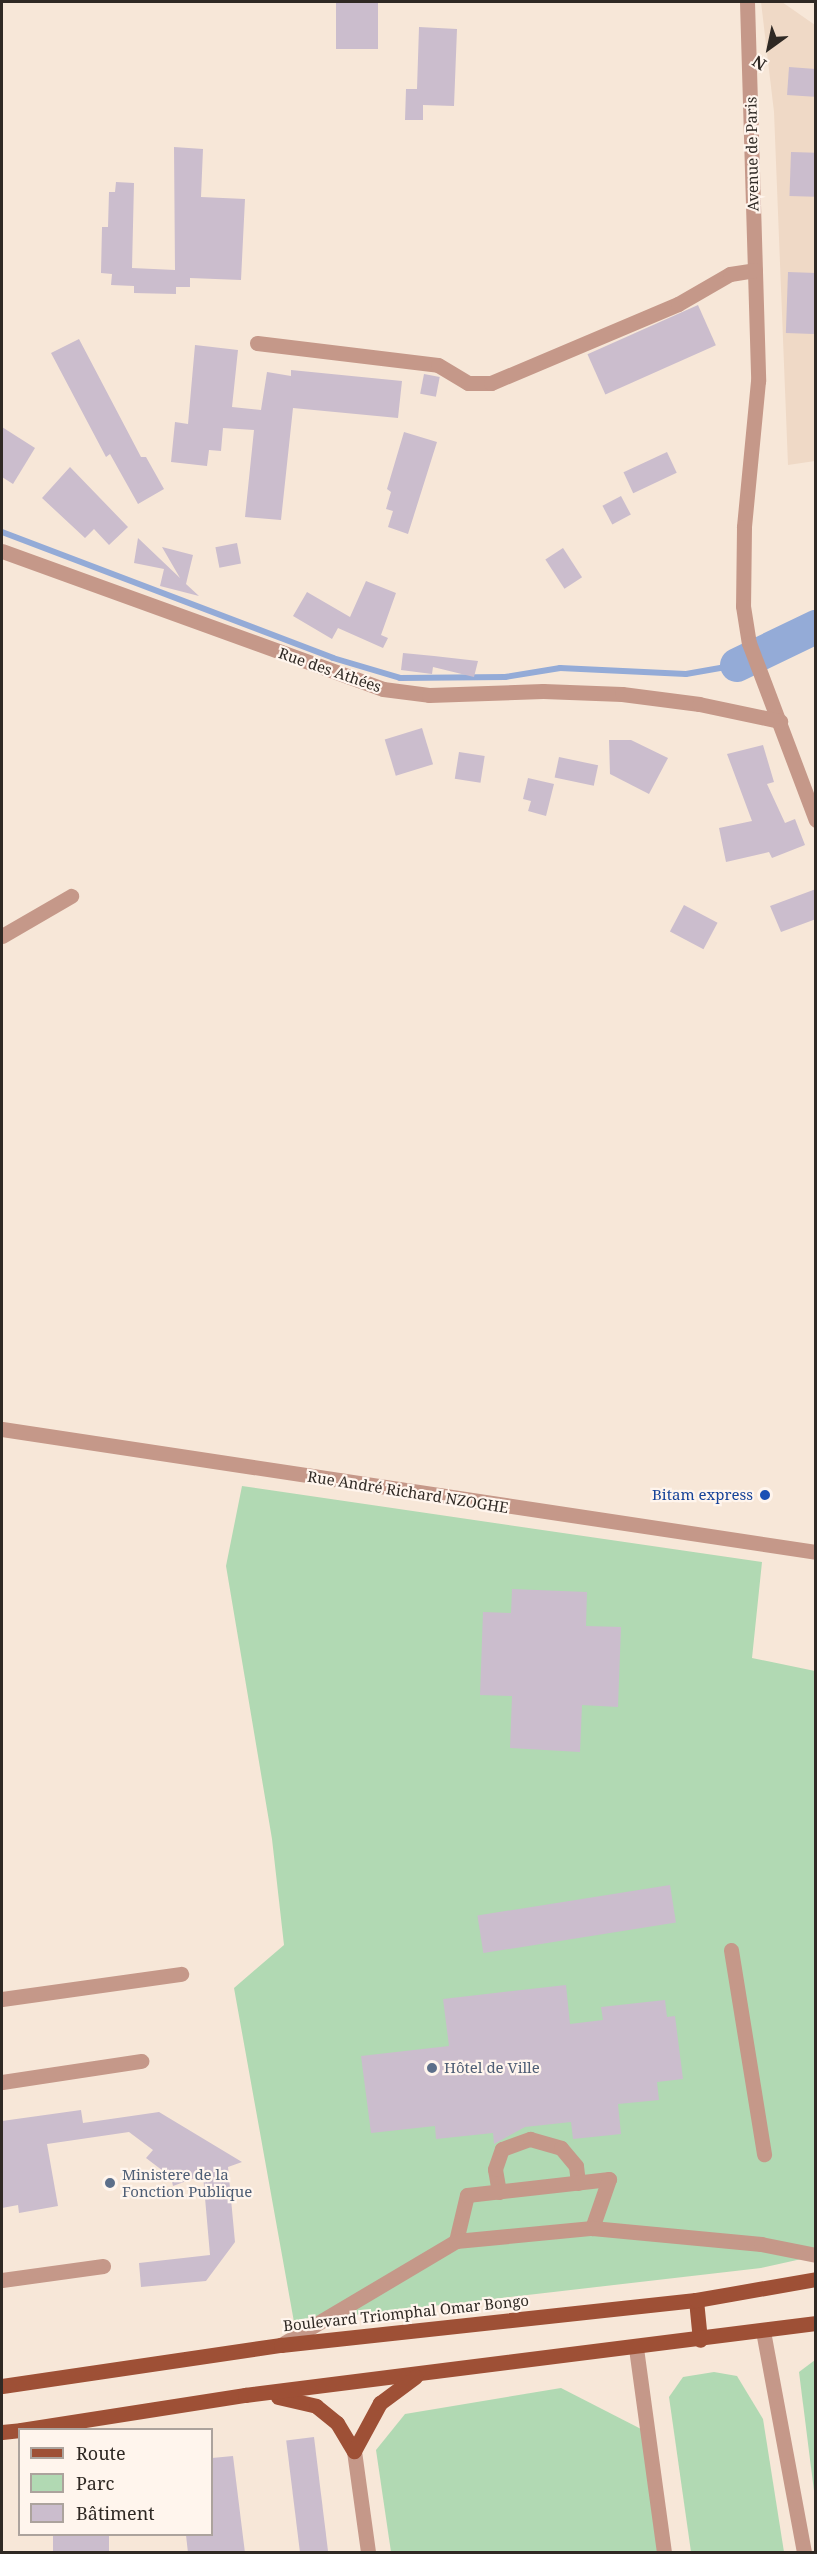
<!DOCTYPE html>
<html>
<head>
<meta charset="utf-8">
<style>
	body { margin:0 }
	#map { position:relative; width:817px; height:2554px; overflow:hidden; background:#f7e7d8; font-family:"Noto Serif",serif }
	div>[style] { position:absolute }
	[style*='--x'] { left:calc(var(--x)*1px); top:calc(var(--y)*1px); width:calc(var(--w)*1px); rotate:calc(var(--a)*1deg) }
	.built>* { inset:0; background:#efd9c6 }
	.green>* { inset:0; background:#b1d9b3 }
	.stream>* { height:6px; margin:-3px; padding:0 3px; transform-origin:3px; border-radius:3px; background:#94abd7 }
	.river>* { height:34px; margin:-17px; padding:0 17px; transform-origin:17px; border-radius:17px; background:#94abd7 }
	.building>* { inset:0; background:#cbbdcd; transform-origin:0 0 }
	.minor>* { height:15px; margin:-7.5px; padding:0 7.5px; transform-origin:7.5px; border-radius:7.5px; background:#c59889 }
	.major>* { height:15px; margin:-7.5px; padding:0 7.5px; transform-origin:7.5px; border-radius:7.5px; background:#9e5036 }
	.dots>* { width:16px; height:16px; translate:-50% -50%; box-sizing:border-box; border:3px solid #fff5ed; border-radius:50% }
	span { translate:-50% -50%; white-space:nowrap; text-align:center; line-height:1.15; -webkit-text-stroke:4.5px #fff5ed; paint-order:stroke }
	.street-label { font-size:15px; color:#2f2924 }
	.transit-label { font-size:15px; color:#164399 }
	.right { translate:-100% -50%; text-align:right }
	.service-label { font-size:15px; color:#4e5e75 }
	.left { translate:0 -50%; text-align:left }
	.frame { position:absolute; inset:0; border:3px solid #2f2924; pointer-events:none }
	.legend { position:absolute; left:18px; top:2428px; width:195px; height:108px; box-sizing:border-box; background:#fff5ed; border:2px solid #aca39d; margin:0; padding:8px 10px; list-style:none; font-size:18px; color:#2f2924 }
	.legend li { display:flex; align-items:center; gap:12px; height:30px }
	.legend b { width:30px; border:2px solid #aca39d }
	.north { position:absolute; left:739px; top:18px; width:60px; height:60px; -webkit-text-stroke:4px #fff5ed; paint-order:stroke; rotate:213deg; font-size:16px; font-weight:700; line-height:24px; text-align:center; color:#2f2924 }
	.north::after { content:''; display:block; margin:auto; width:21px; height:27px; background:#2f2924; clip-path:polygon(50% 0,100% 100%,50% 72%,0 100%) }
</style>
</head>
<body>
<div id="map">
	<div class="built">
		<div style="clip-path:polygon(761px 2px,782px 2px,815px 25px,815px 461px,788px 465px,774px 112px)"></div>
	</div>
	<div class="green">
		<div style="clip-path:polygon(242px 1486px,762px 1562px,752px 1658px,815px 1671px,815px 2256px,761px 2268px,294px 2322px,234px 1988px,284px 1945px,272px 1839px,226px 1566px)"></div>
		<div style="clip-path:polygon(815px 2360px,815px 2499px,799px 2372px)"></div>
		<div style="clip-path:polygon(714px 2372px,737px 2376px,763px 2419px,784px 2552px,691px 2552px,669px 2397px,683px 2377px)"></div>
		<div style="clip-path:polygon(561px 2388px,643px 2430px,662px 2552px,391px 2552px,376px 2450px,405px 2414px)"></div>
	</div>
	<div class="stream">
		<div style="--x:2;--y:532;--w:354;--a:20.8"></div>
		<div style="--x:333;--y:658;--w:70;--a:16.6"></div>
		<div style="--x:400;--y:678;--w:105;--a:-0.5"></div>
		<div style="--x:505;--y:677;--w:56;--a:-9.3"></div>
		<div style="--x:560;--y:668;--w:126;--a:2.7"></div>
		<div style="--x:686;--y:674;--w:52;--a:-10"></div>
	</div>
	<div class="river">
		<div style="--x:737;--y:665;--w:88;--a:-25.7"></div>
	</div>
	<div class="building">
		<div style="left:336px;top:2px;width:42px;height:47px"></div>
		<div style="clip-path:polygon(419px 27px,457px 29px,454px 106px,423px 105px,423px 120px,405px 120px,406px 89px,417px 89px)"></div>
		<div style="left:789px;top:67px;width:27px;height:28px;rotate:4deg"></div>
		<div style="clip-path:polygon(174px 147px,203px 149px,201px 197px,245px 199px,241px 280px,190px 278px,190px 287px,176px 287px,176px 294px,134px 293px,134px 286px,111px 285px,112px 274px,101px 273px,102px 227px,108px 227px,109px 192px,115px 192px,116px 182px,134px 183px,132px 268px,175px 270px)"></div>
		<div style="left:791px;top:152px;width:25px;height:44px;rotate:2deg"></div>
		<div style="left:788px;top:272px;width:28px;height:61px;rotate:2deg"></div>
		<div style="left:698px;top:305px;width:44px;height:121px;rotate:66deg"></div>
		<div style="clip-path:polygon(79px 339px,141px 457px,146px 457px,164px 489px,138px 504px,110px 454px,106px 457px,51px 353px)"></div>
		<div style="clip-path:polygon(195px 345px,238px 350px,232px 407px,261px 410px,267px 372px,291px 376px,291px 370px,402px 381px,398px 418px,293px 408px,281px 520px,245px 517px,254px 430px,223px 428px,221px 451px,209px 450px,207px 466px,171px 462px,175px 422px,188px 424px)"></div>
		<div style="left:424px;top:374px;width:16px;height:20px;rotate:11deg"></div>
		<div style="clip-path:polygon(2px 427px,35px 448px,13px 484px,2px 477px)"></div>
		<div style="clip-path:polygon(404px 432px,437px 442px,408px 534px,388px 527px,393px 511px,386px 509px,391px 492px,387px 489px)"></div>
		<div style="left:667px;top:452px;width:23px;height:48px;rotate:65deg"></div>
		<div style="clip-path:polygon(70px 467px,128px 527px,109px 545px,94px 529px,85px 538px,42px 498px)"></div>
		<div style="left:621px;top:496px;width:21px;height:21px;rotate:62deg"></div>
		<div style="clip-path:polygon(138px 538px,180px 578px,162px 547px,193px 555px,186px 584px,199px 596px,160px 586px,164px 569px,134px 563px)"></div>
		<div style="left:237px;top:543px;width:21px;height:22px;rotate:79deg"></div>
		<div style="left:563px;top:548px;width:35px;height:21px;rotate:57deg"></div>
		<div style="clip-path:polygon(366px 581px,396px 593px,381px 635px,388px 638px,383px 648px,338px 628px,332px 639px,293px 616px,307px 592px,350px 617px)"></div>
		<div style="clip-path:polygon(403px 653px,434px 656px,478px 661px,474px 677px,433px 667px,432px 674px,401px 670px)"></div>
		<div style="left:422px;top:728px;width:38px;height:39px;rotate:73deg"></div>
		<div style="clip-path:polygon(609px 740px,631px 740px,668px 758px,649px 794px,610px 774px)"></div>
		<div style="clip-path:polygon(763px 745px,774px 782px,767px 784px,785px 823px,795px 819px,805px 845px,772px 858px,769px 852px,726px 862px,719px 828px,752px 821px,727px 754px)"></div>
		<div style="left:459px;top:752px;width:26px;height:27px;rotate:9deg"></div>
		<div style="left:559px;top:757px;width:40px;height:21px;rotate:12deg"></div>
		<div style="clip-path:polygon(528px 778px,554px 784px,546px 816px,528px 811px,531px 801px,523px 799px)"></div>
		<div style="clip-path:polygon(816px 889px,816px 919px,781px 932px,770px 906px)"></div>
		<div style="left:684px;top:905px;width:38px;height:30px;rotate:28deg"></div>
		<div style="clip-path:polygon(512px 1589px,587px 1592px,586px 1626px,621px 1627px,618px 1707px,582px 1705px,580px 1752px,510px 1748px,512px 1696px,480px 1695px,483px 1612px,511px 1613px)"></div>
		<div style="left:670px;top:1885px;width:38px;height:195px;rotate:81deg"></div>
		<div style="clip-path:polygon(566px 1985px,570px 2024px,603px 2020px,601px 2007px,665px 2000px,667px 2017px,675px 2016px,683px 2079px,657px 2082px,659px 2100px,618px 2104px,621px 2134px,573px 2139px,571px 2122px,525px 2127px,494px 2144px,493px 2133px,436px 2139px,435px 2126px,371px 2133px,361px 2056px,449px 2046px,443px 1999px)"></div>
		<div style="clip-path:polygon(81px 2110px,83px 2123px,159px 2112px,242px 2162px,228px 2167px,235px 2242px,206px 2281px,141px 2287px,139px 2263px,210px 2255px,203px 2175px,173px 2186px,171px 2177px,146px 2158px,153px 2150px,129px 2132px,47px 2144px,58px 2206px,19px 2213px,18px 2205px,2px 2208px,2px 2121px)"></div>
		<div style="left:314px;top:2437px;width:117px;height:28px;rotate:83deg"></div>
		<div style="clip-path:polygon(233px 2456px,245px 2553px,188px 2553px,186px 2535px,212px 2535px,212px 2458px)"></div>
		<div style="left:53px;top:2535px;width:56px;height:18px"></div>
	</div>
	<div class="minor">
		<div style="--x:747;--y:2;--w:379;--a:88.3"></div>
		<div style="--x:758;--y:381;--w:147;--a:95.5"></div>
		<div style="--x:744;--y:527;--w:79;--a:90.7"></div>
		<div style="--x:743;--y:606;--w:37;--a:81"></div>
		<div style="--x:749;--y:643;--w:189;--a:69.3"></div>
		<div style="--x:257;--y:343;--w:182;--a:6.9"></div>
		<div style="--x:438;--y:365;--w:35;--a:31"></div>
		<div style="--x:468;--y:383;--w:23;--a:0"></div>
		<div style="--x:491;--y:383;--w:203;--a:-22.9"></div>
		<div style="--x:678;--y:304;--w:60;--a:-30"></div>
		<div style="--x:730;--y:274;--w:25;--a:-9"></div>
		<div style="--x:2;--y:551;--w:405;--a:19.9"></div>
		<div style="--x:383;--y:689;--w:46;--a:7.4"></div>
		<div style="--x:429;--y:695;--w:114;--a:-2"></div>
		<div style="--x:543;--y:691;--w:79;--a:2.2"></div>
		<div style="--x:622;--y:694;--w:78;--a:7.4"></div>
		<div style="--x:699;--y:704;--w:83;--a:11.9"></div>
		<div style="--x:2;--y:936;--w:80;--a:-30.1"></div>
		<div style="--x:2;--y:1429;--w:823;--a:8.59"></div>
		<div style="--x:731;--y:1950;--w:207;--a:80.8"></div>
		<div style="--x:2;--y:1999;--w:181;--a:-8"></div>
		<div style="--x:2;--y:2082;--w:141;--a:-8.6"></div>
		<div style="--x:499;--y:2192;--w:23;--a:-100"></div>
		<div style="--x:495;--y:2169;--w:21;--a:-71"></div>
		<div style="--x:502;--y:2149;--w:30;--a:-20"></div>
		<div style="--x:530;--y:2139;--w:32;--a:16"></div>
		<div style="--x:561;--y:2148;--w:23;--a:50"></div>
		<div style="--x:576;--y:2166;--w:17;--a:83"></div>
		<div style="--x:456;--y:2241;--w:47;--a:-76.6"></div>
		<div style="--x:467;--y:2195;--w:143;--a:-6.4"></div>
		<div style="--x:609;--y:2179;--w:52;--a:109.1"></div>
		<div style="--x:2;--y:2280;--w:102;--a:-7.9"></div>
		<div style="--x:763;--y:2331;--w:225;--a:79.5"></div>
		<div style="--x:281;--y:2345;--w:204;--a:-30.7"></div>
		<div style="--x:456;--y:2241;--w:137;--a:-5.5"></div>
		<div style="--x:592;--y:2228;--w:170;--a:5.4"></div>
		<div style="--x:761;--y:2244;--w:56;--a:11.3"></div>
		<div style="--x:636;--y:2348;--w:206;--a:82.2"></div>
		<div style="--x:354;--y:2451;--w:102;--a:82.1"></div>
	</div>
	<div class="major">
		<div style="--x:696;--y:2300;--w:40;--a:84.3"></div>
		<div style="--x:2;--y:2386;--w:282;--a:-8.4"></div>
		<div style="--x:281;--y:2345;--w:417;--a:-6.2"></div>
		<div style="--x:696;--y:2300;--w:122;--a:-9.9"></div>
		<div style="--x:278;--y:2397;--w:39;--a:13"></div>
		<div style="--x:316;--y:2406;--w:27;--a:39"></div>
		<div style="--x:337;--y:2423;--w:33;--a:59"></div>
		<div style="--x:21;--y:2430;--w:227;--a:-8.9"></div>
		<div style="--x:245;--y:2395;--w:576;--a:-7.19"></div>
		<div style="--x:2;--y:2432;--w:18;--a:-6"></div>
		<div style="--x:354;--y:2451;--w:55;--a:-61.6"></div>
		<div style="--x:380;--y:2403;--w:44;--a:-36.6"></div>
	</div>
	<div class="dots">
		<div style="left:765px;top:1495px;background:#1a4fb4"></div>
		<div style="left:432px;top:2068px;background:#5c6f8a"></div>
		<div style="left:110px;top:2183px;background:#5c6f8a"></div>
	</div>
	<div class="street-label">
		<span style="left:752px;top:154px;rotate:-91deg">Avenue de Paris</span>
		<span style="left:330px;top:670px;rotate:19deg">Rue des Athées</span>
		<span style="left:408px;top:1492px;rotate:9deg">Rue André Richard NZOGHE</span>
		<span style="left:406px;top:2313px;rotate:-6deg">Boulevard Triomphal Omar Bongo</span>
	</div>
	<div class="transit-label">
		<span class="right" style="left:753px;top:1495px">Bitam express</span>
	</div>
	<div class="service-label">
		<span class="left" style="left:444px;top:2068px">Hôtel de Ville</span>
		<span class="left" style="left:122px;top:2183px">Ministere de la<br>Fonction Publique</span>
	</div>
	<div class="frame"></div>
	<ul class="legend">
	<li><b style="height:8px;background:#9e5036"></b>Route</li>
	<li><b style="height:16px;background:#b1d9b3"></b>Parc</li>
	<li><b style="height:16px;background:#cbbdcd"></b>Bâtiment</li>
	</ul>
	<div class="north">N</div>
</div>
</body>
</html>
